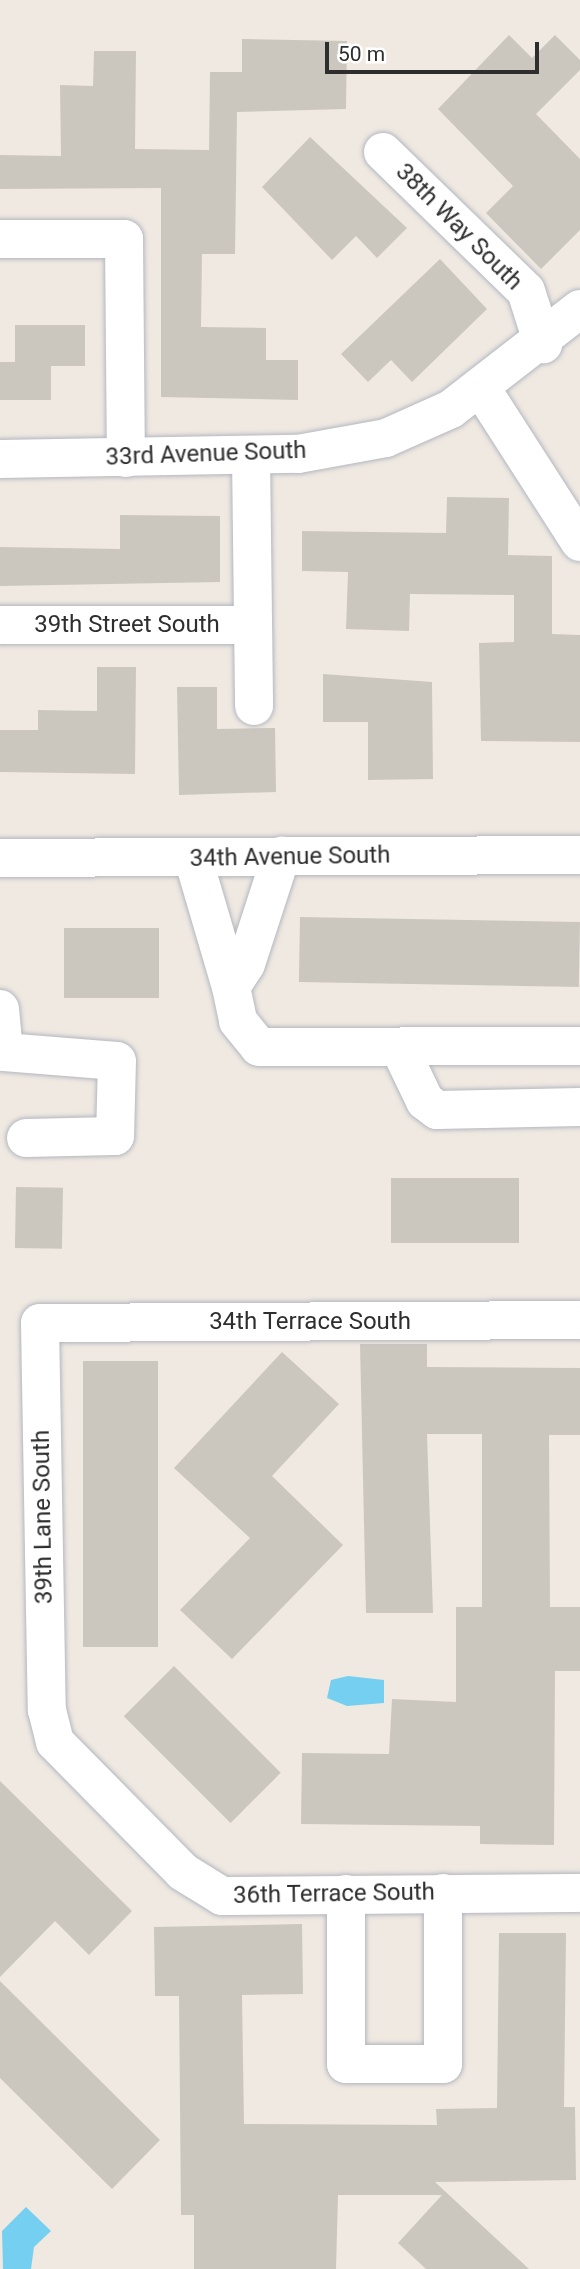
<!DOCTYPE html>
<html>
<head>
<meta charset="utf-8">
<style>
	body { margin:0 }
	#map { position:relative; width:580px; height:2269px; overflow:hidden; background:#efe9e1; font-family:Roboto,sans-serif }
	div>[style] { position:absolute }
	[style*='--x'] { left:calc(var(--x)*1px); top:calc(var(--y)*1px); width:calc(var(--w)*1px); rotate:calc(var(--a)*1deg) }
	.water>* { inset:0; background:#75cff0 }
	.building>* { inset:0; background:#cbc7bf; transform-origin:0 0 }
	.roads { filter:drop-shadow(0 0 2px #b4b7c1) drop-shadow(0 0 2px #b4b7c1) }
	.minor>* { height:38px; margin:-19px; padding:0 19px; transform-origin:19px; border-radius:19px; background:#fff }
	span { translate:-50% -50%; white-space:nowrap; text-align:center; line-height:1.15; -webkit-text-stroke:5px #fff; paint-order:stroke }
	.street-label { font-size:24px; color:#2e2e2e }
	.scale { position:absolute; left:325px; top:42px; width:214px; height:32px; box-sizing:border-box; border:4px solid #2e2e2e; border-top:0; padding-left:9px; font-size:21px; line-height:24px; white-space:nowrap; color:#2e2e2e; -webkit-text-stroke:5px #fff; paint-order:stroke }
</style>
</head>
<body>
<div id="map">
	<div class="water">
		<div style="clip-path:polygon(348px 1676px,384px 1680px,384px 1703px,347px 1706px,327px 1698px,331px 1680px)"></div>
		<div style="clip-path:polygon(26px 2207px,51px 2231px,34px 2247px,31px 2269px,3px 2269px,2px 2231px)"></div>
	</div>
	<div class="building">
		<div style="clip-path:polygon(509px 35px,532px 58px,555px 35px,580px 60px,580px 70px,536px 114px,580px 159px,580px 230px,541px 269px,486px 213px,513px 186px,438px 109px)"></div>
		<div style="clip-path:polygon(242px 39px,347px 41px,346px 109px,237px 112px,235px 254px,202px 254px,201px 327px,266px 328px,266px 360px,298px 360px,298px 400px,161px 397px,161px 188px,0 189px,0 155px,61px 156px,60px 85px,93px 86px,94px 51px,136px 51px,135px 149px,209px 150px,210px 72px,242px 72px)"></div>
		<div style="clip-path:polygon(310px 137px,407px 228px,377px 258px,356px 236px,332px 260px,262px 187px)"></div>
		<div style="clip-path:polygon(440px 259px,487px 309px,412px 382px,391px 360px,368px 382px,341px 354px)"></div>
		<div style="clip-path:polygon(15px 325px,85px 325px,85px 366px,51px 366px,51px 400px,0 400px,0 362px,15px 362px)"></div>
		<div style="clip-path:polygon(447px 497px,509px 498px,508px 555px,552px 556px,552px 634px,580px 635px,580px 742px,481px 741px,479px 643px,514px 642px,514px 595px,410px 594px,409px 631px,346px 629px,348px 572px,302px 571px,302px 531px,446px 533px)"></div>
		<div style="clip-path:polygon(120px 515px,220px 516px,220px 582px,0 586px,0 547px,120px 549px)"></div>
		<div style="clip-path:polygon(97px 667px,136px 667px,135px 774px,0 772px,0 730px,38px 730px,38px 710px,97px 711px)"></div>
		<div style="clip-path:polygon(323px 674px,432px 682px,433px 779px,368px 780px,368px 722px,323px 722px)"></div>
		<div style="clip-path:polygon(177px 687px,217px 687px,217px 729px,275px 728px,276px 792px,179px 795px)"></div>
		<div style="left:300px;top:917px;width:280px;height:65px;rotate:1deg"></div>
		<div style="left:64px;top:928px;width:95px;height:70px"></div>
		<div style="left:391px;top:1178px;width:128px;height:65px"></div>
		<div style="left:16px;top:1187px;width:47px;height:61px;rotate:1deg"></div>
		<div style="clip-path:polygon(360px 1344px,427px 1344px,427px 1367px,580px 1368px,580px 1435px,549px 1435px,550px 1607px,580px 1607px,580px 1671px,555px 1671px,554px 1845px,480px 1844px,480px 1826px,301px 1824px,302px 1753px,389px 1754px,392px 1699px,456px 1702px,456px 1607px,482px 1607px,482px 1434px,427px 1434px,433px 1613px,366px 1613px)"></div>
		<div style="clip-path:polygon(282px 1352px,339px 1404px,272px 1476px,343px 1545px,232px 1659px,180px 1610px,250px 1538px,174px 1468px)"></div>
		<div style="left:83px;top:1361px;width:75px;height:286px"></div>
		<div style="left:174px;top:1666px;width:151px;height:71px;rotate:45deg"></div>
		<div style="clip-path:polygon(0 1781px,132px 1911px,89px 1955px,55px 1921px,0 1977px)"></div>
		<div style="clip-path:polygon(302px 1924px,303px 1994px,242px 1995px,244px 2124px,437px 2125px,436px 2109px,497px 2108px,499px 1933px,566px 1933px,564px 2107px,575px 2107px,576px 2180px,435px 2182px,529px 2269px,426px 2269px,398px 2243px,442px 2195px,338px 2195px,336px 2269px,194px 2269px,194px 2215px,181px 2215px,179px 1996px,155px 1996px,154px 1927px)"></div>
		<div style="clip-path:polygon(0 1981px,160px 2140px,112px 2189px,0 2078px)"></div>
	</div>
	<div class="roads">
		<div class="minor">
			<div style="--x:383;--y:152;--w:199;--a:44.2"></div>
			<div style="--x:526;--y:291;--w:56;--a:72.2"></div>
			<div style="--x:0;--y:239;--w:124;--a:0"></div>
			<div style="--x:124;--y:239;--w:219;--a:89.5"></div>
			<div style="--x:481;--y:388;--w:183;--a:57.3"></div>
			<div style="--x:251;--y:455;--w:251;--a:89.3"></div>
			<div style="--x:0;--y:459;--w:298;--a:-1"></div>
			<div style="--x:298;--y:454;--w:89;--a:-10.3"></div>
			<div style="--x:386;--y:438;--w:71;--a:-24"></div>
			<div style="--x:451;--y:409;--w:163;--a:-37.8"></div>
			<div style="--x:0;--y:625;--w:253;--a:0"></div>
			<div style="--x:0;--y:858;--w:580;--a:-0.3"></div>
			<div style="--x:193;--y:858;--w:134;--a:73.6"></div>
			<div style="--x:231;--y:987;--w:27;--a:-57"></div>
			<div style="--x:246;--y:964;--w:114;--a:-72"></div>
			<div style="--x:231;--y:987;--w:35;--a:78"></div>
			<div style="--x:238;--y:1021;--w:33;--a:51"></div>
			<div style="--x:259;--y:1047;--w:321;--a:-0.2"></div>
			<div style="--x:0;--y:1009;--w:43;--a:84.7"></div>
			<div style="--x:4;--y:1052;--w:113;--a:4.6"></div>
			<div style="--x:117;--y:1061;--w:75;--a:91.5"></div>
			<div style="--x:115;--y:1136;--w:89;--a:178.7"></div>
			<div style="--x:399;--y:1047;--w:60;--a:64.3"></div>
			<div style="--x:425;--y:1101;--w:15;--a:37"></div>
			<div style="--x:437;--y:1110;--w:143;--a:-1.2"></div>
			<div style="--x:580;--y:1320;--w:540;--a:179.68"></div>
			<div style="--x:40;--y:1323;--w:387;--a:89"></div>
			<div style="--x:47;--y:1710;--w:33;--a:76"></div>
			<div style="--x:55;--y:1742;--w:182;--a:45.4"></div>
			<div style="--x:183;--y:1872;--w:46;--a:31.6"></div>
			<div style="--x:222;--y:1896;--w:358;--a:-0.5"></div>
			<div style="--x:346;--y:1894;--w:170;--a:90"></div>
			<div style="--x:346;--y:2064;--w:97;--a:0"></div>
			<div style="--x:443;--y:2064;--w:171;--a:-90"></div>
		</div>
	</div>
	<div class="street-label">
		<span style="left:459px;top:227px;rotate:45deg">38th Way South</span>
		<span style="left:206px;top:454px;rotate:-2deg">33rd Avenue South</span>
		<span style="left:127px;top:625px">39th Street South</span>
		<span style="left:290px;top:857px;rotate:-1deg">34th Avenue South</span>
		<span style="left:310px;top:1322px">34th Terrace South</span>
		<span style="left:43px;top:1517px;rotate:-91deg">39th Lane South</span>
		<span style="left:334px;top:1894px;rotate:-1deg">36th Terrace South</span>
	</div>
	<div class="scale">50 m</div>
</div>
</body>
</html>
